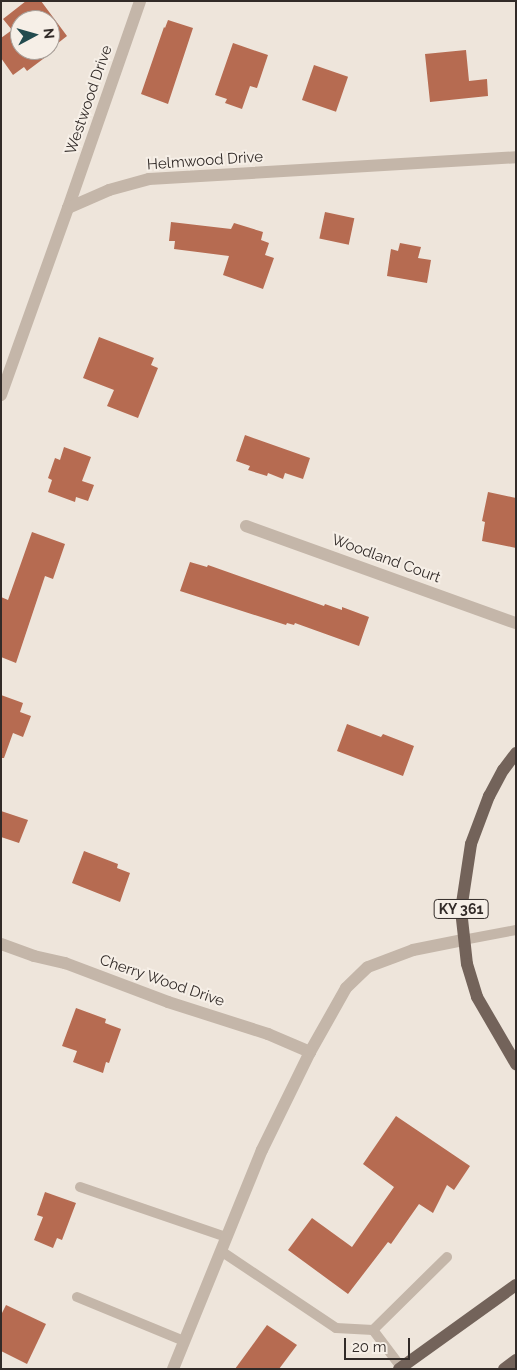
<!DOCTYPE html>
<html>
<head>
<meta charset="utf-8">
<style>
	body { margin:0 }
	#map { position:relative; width:517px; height:1370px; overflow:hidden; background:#eee5db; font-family:Raleway,sans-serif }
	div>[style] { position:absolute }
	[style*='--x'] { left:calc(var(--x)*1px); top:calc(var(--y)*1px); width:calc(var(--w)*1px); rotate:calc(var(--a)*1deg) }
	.building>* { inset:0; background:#b66b51; transform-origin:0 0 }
	.service>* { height:10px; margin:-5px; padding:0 5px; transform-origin:5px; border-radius:5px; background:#c4b6a9 }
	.minor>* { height:12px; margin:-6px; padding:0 6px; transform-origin:6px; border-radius:6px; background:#c4b6a9 }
	.primary>* { height:12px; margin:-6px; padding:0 6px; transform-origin:6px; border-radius:6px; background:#73635a }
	span { translate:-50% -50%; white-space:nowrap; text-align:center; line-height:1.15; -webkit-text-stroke:4px #f6efe7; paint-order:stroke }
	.shield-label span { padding:1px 4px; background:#f6efe7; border:1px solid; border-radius:4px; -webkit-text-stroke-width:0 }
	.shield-label { font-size:14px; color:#322b28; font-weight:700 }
	.street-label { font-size:15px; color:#322b28 }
	.frame { position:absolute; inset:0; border:2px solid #322b28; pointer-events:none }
	.north { position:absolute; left:10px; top:10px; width:50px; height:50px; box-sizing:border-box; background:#f6efe7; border:1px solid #a8a19b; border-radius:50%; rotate:84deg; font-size:14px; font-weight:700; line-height:20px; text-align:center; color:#322b28 }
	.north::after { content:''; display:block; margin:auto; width:18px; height:22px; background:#224b4f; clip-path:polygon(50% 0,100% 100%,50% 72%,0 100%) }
	.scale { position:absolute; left:344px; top:1338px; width:66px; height:22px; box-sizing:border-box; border:2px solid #322b28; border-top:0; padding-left:6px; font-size:15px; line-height:18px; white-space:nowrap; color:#322b28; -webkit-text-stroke:4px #f6efe7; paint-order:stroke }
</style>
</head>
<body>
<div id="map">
	<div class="building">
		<div style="clip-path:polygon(evenodd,26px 1px,41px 1px,67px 36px,53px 47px,55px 50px,27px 71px,24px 67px,13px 75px,1px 58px,1px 38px,12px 30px,3px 19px,26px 1px,20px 20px,50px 20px,50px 50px,20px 50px,20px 20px)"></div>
		<div style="clip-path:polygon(168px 20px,193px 28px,168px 104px,141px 94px,164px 27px,165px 28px)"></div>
		<div style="clip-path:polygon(233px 43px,268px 55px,257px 88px,250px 86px,242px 109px,225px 103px,227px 99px,215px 95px)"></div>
		<div style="clip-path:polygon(466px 50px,469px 81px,487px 79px,488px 96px,430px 102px,425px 54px)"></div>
		<div style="left:314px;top:65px;width:36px;height:37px;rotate:19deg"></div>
		<div style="left:325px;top:212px;width:30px;height:27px;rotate:12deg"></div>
		<div style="clip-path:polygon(171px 222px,231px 229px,234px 223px,263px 232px,261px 240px,269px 243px,265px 255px,274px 258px,263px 289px,223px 275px,229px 256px,174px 249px,175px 241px,169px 241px)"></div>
		<div style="clip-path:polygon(400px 243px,421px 247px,418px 258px,431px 260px,427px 283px,387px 276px,391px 249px,398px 251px)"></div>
		<div style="clip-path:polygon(99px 337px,154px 358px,151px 365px,158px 368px,138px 418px,107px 406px,114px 390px,83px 378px)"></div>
		<div style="clip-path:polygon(245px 435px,310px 458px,303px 479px,285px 473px,283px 479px,268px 473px,267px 476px,248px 470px,250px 466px,236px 461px)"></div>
		<div style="clip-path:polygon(64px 447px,91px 457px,82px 481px,94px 485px,88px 501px,76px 497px,75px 502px,48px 492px,52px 480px,48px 478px,55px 458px,60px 460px)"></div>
		<div style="clip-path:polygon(488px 492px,516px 498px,516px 548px,482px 541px,485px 522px,482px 521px)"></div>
		<div style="clip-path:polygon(32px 532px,65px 544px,53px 579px,45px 576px,16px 663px,1px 657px,1px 597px,8px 600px)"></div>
		<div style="clip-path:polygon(190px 562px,207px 567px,208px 565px,324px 606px,325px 604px,342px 610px,342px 607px,369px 617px,359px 646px,295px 623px,294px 625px,287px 623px,286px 625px,180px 591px)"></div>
		<div style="clip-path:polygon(1px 695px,23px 703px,20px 712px,31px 716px,23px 737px,13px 733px,4px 758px,1px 758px)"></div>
		<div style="clip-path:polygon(347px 724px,381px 737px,383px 734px,414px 746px,403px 776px,337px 751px)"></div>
		<div style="clip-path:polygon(1px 811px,28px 820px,19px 843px,1px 837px)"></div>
		<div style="clip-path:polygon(84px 851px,118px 864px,117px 868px,130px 873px,120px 902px,72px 883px)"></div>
		<div style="clip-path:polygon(76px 1008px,106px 1019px,105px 1023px,121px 1029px,109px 1063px,106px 1062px,103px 1073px,73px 1062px,77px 1051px,62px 1046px)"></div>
		<div style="clip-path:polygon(396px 1116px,470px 1166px,454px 1190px,447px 1185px,433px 1213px,419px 1204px,391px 1244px,388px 1242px,348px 1294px,288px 1250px,312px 1218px,352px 1247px,394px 1187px,363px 1164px)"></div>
		<div style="clip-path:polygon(45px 1192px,76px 1203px,62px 1240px,57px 1238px,53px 1248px,34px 1240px,43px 1217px,37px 1215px)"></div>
		<div style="clip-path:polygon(6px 1305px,46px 1324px,27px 1364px,1px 1351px,1px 1315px)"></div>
		<div style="clip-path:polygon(267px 1325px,297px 1345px,279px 1369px,235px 1369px)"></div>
	</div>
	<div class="service">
		<div style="--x:463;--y:940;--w:54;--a:-10.7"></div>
		<div style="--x:80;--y:1187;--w:154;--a:18.9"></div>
		<div style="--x:221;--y:1251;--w:138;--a:33.8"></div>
		<div style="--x:336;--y:1328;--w:37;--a:3"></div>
		<div style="--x:77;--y:1297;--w:116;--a:22.4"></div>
		<div style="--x:401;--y:1367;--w:46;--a:-127.1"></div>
		<div style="--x:373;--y:1330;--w:104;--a:-44.6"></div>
	</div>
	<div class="minor">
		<div style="--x:68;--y:208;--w:219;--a:-70.8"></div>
		<div style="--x:1;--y:395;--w:199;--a:-70.3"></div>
		<div style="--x:68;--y:208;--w:45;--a:-23.7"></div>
		<div style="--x:109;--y:190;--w:41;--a:-15.4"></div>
		<div style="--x:149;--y:179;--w:368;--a:-3.4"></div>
		<div style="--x:246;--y:526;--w:287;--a:19.8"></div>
		<div style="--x:1;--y:944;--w:35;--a:20"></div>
		<div style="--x:34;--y:956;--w:32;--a:13"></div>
		<div style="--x:65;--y:963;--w:110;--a:20.7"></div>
		<div style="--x:168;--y:1002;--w:105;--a:17.7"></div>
		<div style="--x:268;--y:1034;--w:46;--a:23.2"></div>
		<div style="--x:173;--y:1369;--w:236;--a:-67.9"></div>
		<div style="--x:262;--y:1150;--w:109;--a:-63.9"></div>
		<div style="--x:310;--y:1052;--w:73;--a:-60.6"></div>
		<div style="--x:346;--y:988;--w:30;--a:-44"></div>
		<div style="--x:368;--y:967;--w:48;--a:-20.7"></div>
		<div style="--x:413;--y:950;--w:51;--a:-11.3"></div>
	</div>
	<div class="primary">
		<div style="--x:516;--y:753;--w:21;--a:127"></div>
		<div style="--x:503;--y:770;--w:30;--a:118"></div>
		<div style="--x:489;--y:796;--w:51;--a:110.6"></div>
		<div style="--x:471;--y:844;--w:67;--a:98.6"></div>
		<div style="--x:461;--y:910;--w:54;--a:83.7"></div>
		<div style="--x:467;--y:964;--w:34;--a:73"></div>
		<div style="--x:477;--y:997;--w:78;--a:59.8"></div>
		<div style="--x:399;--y:1369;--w:144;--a:-35.7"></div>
		<div style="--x:504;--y:1369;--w:15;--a:-37"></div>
	</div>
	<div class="shield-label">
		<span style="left:461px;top:909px">KY 361</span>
	</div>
	<div class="street-label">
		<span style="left:89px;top:100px;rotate:-71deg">Westwood Drive</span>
		<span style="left:205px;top:161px;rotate:-4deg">Helmwood Drive</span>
		<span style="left:386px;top:559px;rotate:20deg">Woodland Court</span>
		<span style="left:162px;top:981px;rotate:19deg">Cherry Wood Drive</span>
	</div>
	<div class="frame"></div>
	<div class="north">N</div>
	<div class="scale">20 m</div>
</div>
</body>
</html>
